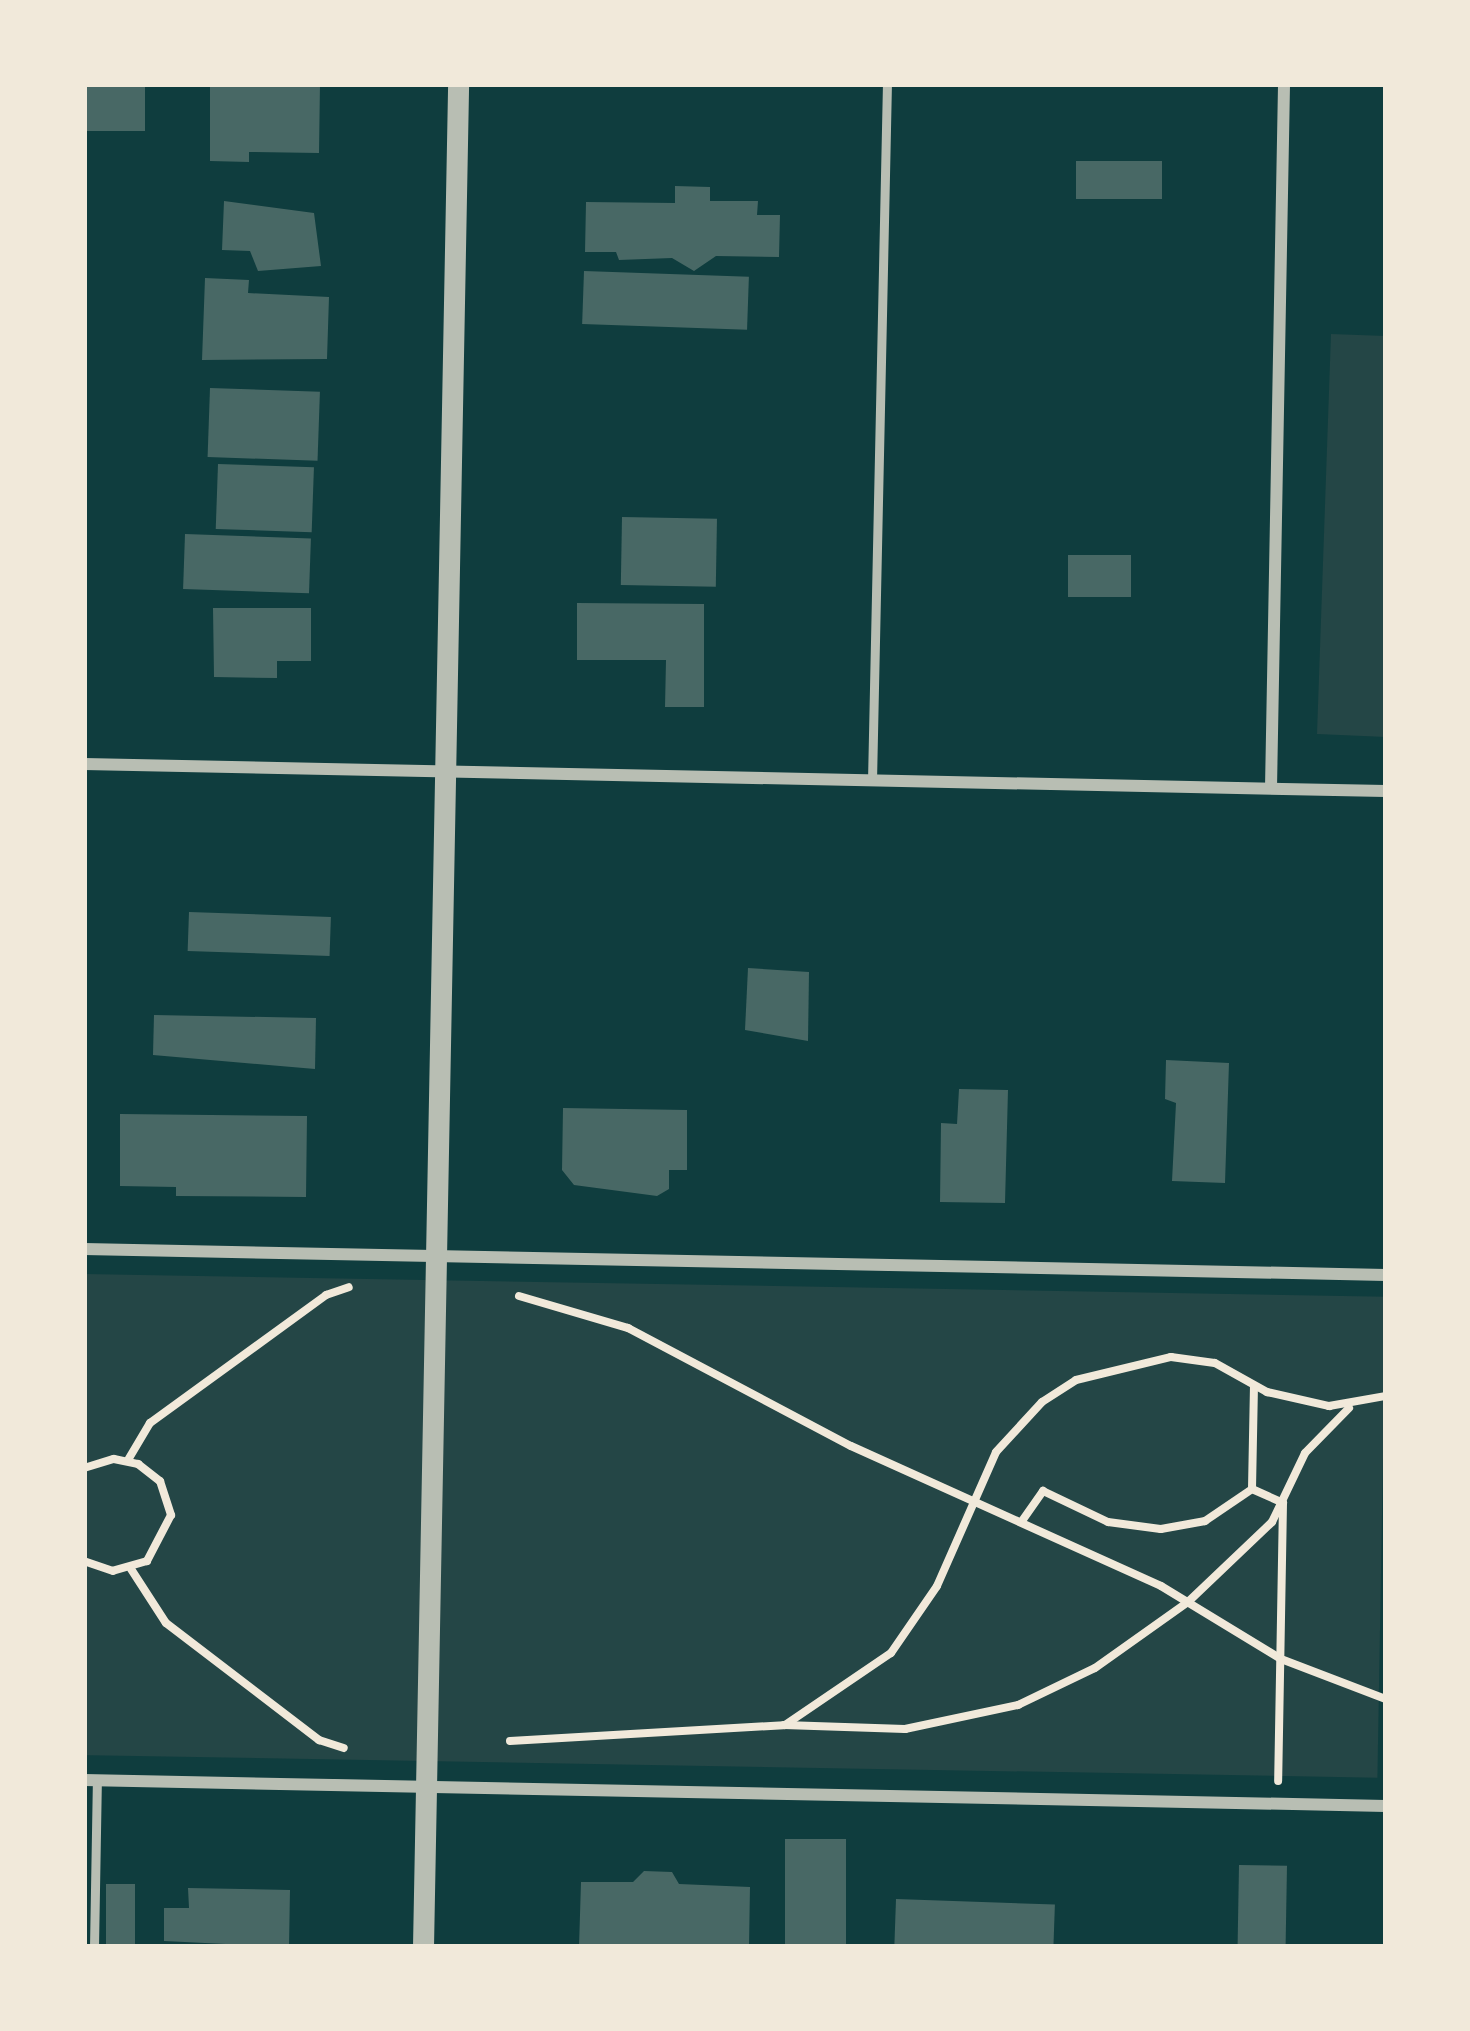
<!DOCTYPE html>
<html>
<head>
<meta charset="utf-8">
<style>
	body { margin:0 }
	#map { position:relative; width:1470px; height:2031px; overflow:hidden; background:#0f3d3e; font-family:Inter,sans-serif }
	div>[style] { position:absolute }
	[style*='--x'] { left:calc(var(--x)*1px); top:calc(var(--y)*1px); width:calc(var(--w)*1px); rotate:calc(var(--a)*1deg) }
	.green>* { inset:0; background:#244646; transform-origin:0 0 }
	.building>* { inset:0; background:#486865; transform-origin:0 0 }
	.path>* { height:8px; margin:-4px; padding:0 4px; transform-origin:4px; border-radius:4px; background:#f1e9da }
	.service>* { height:9px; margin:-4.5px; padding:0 4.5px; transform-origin:4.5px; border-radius:4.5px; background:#b8beb3 }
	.minor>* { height:12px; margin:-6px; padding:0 6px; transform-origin:6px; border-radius:6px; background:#b8beb3 }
	.tertiary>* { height:21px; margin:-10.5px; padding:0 10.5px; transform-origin:10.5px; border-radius:10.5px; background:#b8beb3 }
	span { translate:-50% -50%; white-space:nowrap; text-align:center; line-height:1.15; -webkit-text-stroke:10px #f1e9da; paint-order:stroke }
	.frame { position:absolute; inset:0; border:87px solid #f1e9da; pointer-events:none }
</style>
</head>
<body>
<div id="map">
	<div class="green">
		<div style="clip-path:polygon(1331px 334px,1386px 336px,1386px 737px,1317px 734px)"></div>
		<div style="left:84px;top:1274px;width:1302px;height:481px;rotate:1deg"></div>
	</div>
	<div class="building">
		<div style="left:84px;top:84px;width:61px;height:47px"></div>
		<div style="clip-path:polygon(210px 84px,320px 84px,319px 153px,249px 152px,249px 162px,210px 161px)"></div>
		<div style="left:1076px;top:161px;width:86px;height:38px"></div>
		<div style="clip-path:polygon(675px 186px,710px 187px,710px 201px,758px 201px,757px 215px,780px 215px,779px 257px,716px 256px,694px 271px,672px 258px,619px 260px,616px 252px,585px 252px,586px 202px,675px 203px)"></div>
		<div style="clip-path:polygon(224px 201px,314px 213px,321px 266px,258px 271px,250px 251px,222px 250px)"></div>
		<div style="left:584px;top:271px;width:165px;height:53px;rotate:2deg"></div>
		<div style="clip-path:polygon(205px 278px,249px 280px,248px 293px,329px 297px,327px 359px,202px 360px)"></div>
		<div style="left:210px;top:388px;width:110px;height:69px;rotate:2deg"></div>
		<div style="left:218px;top:464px;width:96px;height:65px;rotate:2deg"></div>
		<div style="left:622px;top:517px;width:95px;height:68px;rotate:1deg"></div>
		<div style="left:185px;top:534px;width:126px;height:55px;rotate:2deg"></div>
		<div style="left:1068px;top:555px;width:63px;height:42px"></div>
		<div style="clip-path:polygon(577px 603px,704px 604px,704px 707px,665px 707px,666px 660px,577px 660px)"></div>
		<div style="clip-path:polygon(213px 608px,311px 608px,311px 661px,277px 661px,277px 678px,214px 677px)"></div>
		<div style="left:189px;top:912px;width:142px;height:39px;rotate:2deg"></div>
		<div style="clip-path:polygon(748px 968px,809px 972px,808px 1041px,745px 1030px)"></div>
		<div style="clip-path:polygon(154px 1015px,316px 1018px,315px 1069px,153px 1055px)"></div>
		<div style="clip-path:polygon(1166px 1060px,1229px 1063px,1225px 1183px,1172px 1181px,1176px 1103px,1165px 1099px)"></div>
		<div style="clip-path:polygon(959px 1089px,1008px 1090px,1005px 1203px,940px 1202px,941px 1123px,957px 1124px)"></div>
		<div style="clip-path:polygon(563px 1108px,687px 1110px,687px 1170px,669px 1170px,669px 1189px,657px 1196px,574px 1185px,562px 1170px)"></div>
		<div style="clip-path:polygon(120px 1114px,307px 1116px,306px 1197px,176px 1196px,176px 1187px,120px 1186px)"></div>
		<div style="left:785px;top:1839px;width:61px;height:108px"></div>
		<div style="left:1239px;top:1865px;width:48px;height:82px;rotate:1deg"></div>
		<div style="clip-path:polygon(644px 1871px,672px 1872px,679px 1884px,750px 1887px,749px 1947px,579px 1947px,581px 1882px,633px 1882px)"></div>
		<div style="left:106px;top:1884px;width:29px;height:63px"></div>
		<div style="clip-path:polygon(188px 1888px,290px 1890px,289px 1947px,164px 1941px,164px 1908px,189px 1908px)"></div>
		<div style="left:896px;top:1899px;width:159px;height:48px;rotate:2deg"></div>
	</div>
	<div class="path">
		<div style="--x:519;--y:1296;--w:114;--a:16.4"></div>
		<div style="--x:628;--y:1328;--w:252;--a:27.9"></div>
		<div style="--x:851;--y:1446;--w:340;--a:24.3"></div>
		<div style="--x:1161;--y:1586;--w:140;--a:31.3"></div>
		<div style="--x:1281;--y:1659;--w:112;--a:20.9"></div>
		<div style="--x:128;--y:1460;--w:43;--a:-59.3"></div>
		<div style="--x:150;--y:1423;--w:218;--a:-36"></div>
		<div style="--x:326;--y:1295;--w:24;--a:-19"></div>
		<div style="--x:84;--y:1468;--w:31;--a:-17"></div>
		<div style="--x:114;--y:1459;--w:25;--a:12"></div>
		<div style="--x:138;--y:1464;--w:28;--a:38"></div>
		<div style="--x:160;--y:1481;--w:36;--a:72"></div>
		<div style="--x:171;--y:1515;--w:52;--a:117.6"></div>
		<div style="--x:147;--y:1561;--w:35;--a:164"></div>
		<div style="--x:113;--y:1571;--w:31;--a:-161"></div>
		<div style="--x:1252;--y:1489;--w:102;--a:-88.9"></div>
		<div style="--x:1022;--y:1521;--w:37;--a:-55"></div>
		<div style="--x:1043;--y:1491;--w:72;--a:25.5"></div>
		<div style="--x:1108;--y:1522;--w:53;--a:7.5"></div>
		<div style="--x:1161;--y:1529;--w:45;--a:-10.3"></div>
		<div style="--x:1205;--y:1521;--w:57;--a:-34.2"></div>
		<div style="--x:1252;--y:1489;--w:34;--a:24"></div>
		<div style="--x:1283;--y:1503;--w:278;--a:91"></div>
		<div style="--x:131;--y:1569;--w:64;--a:57.1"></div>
		<div style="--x:166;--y:1623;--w:193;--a:37.4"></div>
		<div style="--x:319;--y:1740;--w:26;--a:18"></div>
		<div style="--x:785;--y:1725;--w:128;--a:-34.2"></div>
		<div style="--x:891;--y:1653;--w:81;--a:-55.5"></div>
		<div style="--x:937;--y:1586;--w:146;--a:-66.2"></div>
		<div style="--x:996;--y:1452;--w:68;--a:-47.4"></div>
		<div style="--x:1042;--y:1402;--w:40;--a:-32.9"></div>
		<div style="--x:1076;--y:1380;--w:98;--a:-13.6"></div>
		<div style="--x:1171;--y:1357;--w:44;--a:7.8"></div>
		<div style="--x:1215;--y:1363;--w:60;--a:29.1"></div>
		<div style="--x:1267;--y:1392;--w:64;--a:12.7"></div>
		<div style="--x:1329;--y:1406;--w:58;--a:-10"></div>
		<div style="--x:510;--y:1741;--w:274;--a:-3.3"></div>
		<div style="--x:784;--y:1725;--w:121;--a:1.9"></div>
		<div style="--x:905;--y:1729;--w:116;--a:-12"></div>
		<div style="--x:1018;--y:1705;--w:85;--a:-25.7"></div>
		<div style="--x:1095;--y:1668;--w:114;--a:-35.4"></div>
		<div style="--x:1188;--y:1602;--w:116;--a:-43.6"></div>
		<div style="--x:1272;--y:1522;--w:76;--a:-64.4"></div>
		<div style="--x:1305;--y:1453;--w:63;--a:-45.6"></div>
	</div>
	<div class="service">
		<div style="--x:872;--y:781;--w:697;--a:-88.77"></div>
		<div style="--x:94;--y:1947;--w:167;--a:-89"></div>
	</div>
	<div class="minor">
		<div style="--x:84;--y:764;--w:1302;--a:1.19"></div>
		<div style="--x:1271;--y:788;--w:704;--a:-88.94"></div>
		<div style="--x:84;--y:1249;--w:1302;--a:1.14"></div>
		<div style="--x:84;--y:1780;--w:1302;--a:1.14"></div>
	</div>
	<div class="tertiary">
		<div style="--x:423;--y:1947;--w:1863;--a:-88.92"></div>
	</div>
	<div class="frame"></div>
</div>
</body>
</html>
